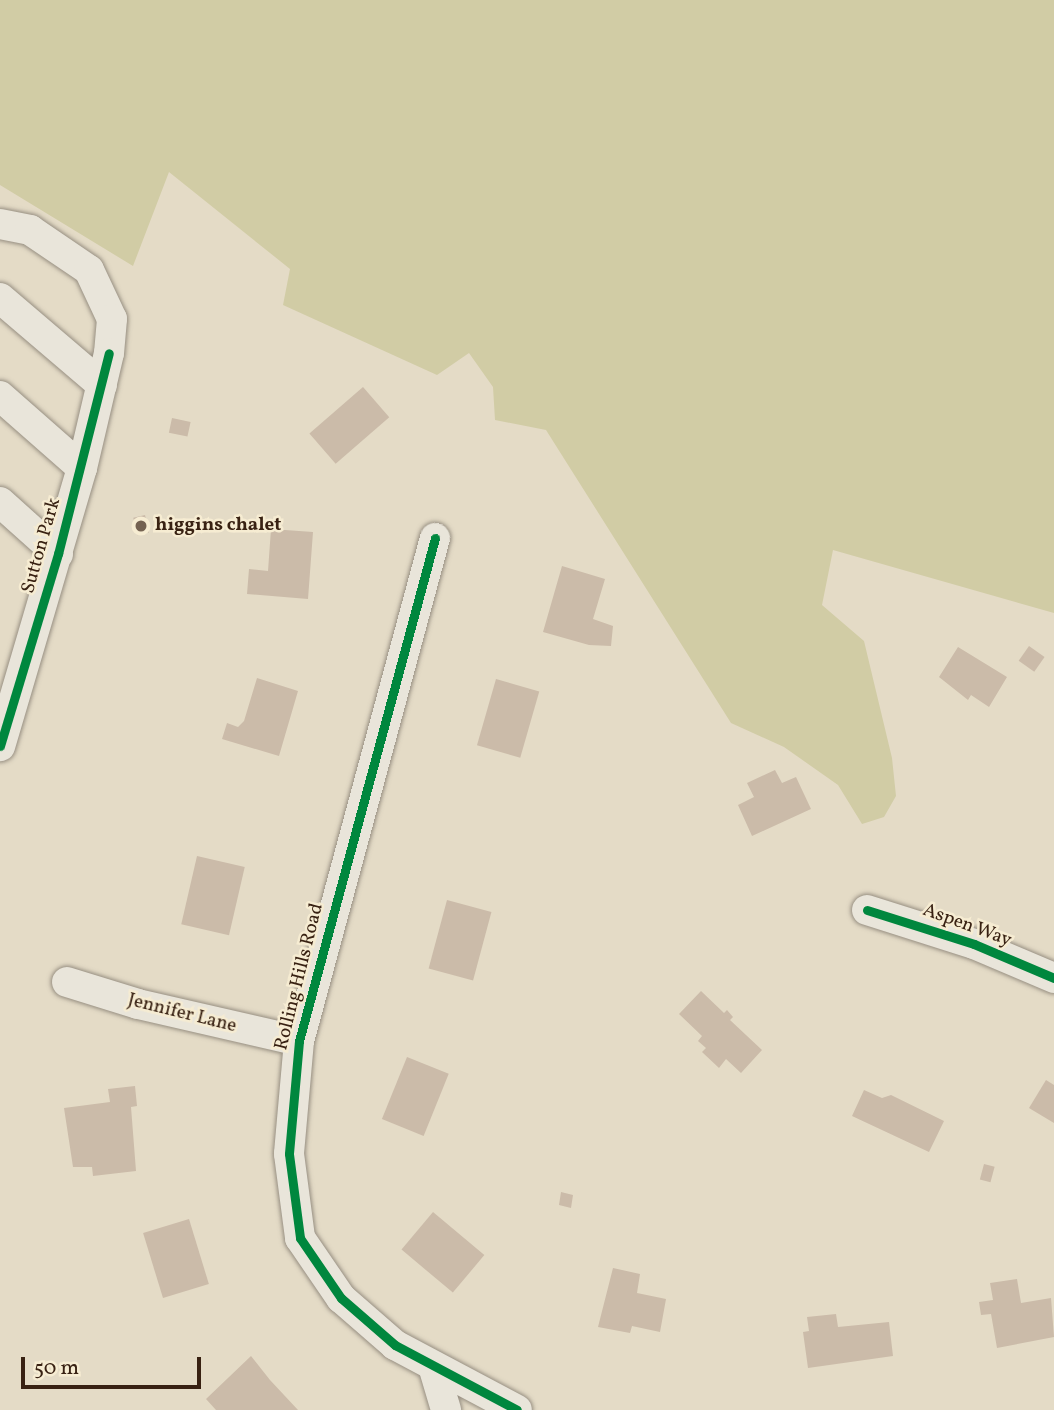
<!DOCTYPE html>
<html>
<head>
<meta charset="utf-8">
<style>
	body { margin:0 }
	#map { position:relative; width:1054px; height:1410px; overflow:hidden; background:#e4dbc6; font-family:Vollkorn,serif }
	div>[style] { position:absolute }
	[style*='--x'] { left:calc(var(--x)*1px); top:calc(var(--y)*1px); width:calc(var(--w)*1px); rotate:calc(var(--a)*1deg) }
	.green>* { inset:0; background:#d1cca5 }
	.building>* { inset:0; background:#cbbba9; transform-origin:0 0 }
	.roads { filter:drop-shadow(0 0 2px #978f82) drop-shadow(0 0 2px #978f82) }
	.minor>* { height:30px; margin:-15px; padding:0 15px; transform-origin:15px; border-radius:15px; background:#e9e5da }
	.cycleway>* { height:9px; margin:-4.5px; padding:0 4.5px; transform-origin:4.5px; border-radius:4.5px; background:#00873e }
	.dots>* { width:19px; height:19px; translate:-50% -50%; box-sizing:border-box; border:4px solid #f6ecd2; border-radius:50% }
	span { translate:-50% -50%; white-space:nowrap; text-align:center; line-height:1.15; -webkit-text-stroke:5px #f6ecd2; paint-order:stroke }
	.poi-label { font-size:19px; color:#382112; font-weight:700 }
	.left { translate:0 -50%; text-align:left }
	.street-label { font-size:19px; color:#382112 }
	.scale { position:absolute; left:21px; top:1357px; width:180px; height:32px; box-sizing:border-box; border:4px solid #382112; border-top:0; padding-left:9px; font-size:21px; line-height:24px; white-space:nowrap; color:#382112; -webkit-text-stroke:5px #f6ecd2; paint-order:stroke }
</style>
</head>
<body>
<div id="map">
	<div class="green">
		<div style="clip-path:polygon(0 0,1054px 0,1054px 613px,833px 550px,822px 605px,864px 641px,892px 758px,896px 796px,884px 817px,862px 824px,838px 785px,784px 747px,731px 723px,546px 430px,495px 420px,493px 387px,469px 353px,437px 375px,283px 305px,290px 269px,169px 172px,133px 266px,0 185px)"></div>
	</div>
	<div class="building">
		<div style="left:363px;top:387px;width:40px;height:71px;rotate:49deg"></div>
		<div style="left:172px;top:418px;width:19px;height:15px;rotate:12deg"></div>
		<div style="left:145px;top:515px;width:18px;height:12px;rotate:77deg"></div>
		<div style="clip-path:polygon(271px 529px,313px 532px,308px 599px,247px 594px,249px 569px,268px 571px)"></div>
		<div style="clip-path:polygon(562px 566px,605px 579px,593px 619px,613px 626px,611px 646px,589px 645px,543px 632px)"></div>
		<div style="left:1029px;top:646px;width:19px;height:18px;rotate:35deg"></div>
		<div style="clip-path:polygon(958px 647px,1007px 677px,989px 707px,971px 695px,968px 700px,939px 677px)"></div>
		<div style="clip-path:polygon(257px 678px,298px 691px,279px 756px,222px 739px,227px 723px,238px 727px,244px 721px)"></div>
		<div style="left:496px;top:679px;width:45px;height:69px;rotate:16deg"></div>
		<div style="clip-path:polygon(775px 770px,782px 783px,796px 777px,811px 809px,752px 836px,738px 805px,754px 797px,747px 783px)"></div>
		<div style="left:197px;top:856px;width:49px;height:70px;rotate:13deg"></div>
		<div style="left:447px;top:900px;width:46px;height:71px;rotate:15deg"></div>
		<div style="clip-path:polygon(701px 991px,724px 1013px,727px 1010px,733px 1017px,730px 1020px,762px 1050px,741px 1073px,726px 1059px,719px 1068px,702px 1052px,706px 1048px,698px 1041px,702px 1036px,679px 1014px)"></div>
		<div style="left:407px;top:1057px;width:45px;height:67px;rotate:22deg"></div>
		<div style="clip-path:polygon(1046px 1080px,1054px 1085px,1054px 1123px,1029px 1108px)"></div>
		<div style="clip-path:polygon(135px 1086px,137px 1106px,131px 1107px,136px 1171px,93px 1176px,92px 1167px,73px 1167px,64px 1108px,110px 1102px,108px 1089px)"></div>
		<div style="clip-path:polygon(864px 1090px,882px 1098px,891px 1095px,944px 1121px,929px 1152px,852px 1116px)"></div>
		<div style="left:984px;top:1164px;width:11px;height:16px;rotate:15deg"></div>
		<div style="clip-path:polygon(561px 1192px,573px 1195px,571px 1208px,559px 1205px)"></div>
		<div style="left:433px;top:1212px;width:67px;height:49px;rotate:40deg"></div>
		<div style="left:189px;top:1219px;width:68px;height:48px;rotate:73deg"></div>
		<div style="clip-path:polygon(613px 1268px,640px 1274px,637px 1293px,666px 1299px,660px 1332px,632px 1326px,630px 1333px,598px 1327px)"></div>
		<div style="clip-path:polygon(1017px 1279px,1021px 1303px,1051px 1298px,1054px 1337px,997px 1348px,991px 1314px,981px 1315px,979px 1302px,993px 1300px,990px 1283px)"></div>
		<div style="clip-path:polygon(836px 1314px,838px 1327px,889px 1322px,893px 1356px,808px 1368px,803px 1332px,809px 1331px,807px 1317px)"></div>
		<div style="clip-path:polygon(251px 1356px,270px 1380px,298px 1410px,216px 1410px,206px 1399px)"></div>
	</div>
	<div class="roads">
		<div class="minor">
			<div style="--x:0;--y:224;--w:31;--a:11"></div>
			<div style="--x:30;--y:230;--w:71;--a:34.1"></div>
			<div style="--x:89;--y:270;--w:54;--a:64.9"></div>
			<div style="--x:112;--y:319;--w:34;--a:95"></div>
			<div style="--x:109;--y:353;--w:118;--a:103.2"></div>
			<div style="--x:82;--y:468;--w:290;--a:106.4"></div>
			<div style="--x:0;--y:298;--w:134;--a:40.5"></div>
			<div style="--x:0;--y:396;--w:109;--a:41.3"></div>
			<div style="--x:0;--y:502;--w:78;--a:41.9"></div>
			<div style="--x:435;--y:538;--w:521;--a:105.13"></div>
			<div style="--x:299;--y:1041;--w:113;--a:95.1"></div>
			<div style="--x:289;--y:1154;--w:85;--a:82.5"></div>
			<div style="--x:300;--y:1238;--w:73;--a:55.7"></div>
			<div style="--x:341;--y:1298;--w:72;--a:41"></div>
			<div style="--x:395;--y:1345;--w:138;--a:28"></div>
			<div style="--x:867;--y:910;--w:112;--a:17.6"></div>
			<div style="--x:974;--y:944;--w:87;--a:23"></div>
			<div style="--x:67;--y:982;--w:74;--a:17.2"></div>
			<div style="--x:138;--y:1004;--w:165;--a:12.9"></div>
			<div style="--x:433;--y:1366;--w:46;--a:73.5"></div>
		</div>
	</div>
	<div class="cycleway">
		<div style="--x:435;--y:538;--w:521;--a:105.13"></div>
		<div style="--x:299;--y:1041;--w:113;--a:95.1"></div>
		<div style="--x:289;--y:1154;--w:85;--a:82.5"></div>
		<div style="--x:300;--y:1238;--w:73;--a:55.7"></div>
		<div style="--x:341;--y:1298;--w:72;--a:41"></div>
		<div style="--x:395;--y:1345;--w:138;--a:28"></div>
		<div style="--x:0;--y:746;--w:201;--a:-73.2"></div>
		<div style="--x:58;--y:554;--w:207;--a:-75.8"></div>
		<div style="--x:867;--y:910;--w:112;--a:17.6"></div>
		<div style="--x:974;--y:944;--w:87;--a:23"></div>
	</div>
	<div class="dots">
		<div style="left:141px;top:526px;background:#746251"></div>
	</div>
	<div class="poi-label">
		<span class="left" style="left:155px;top:526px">higgins chalet</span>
	</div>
	<div class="street-label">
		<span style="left:42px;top:546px;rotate:-74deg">Sutton Park</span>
		<span style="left:967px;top:926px;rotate:20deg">Aspen Way</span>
		<span style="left:300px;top:977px;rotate:-76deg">Rolling Hills Road</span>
		<span style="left:182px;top:1014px;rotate:14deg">Jennifer Lane</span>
	</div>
	<div class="scale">50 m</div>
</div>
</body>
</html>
